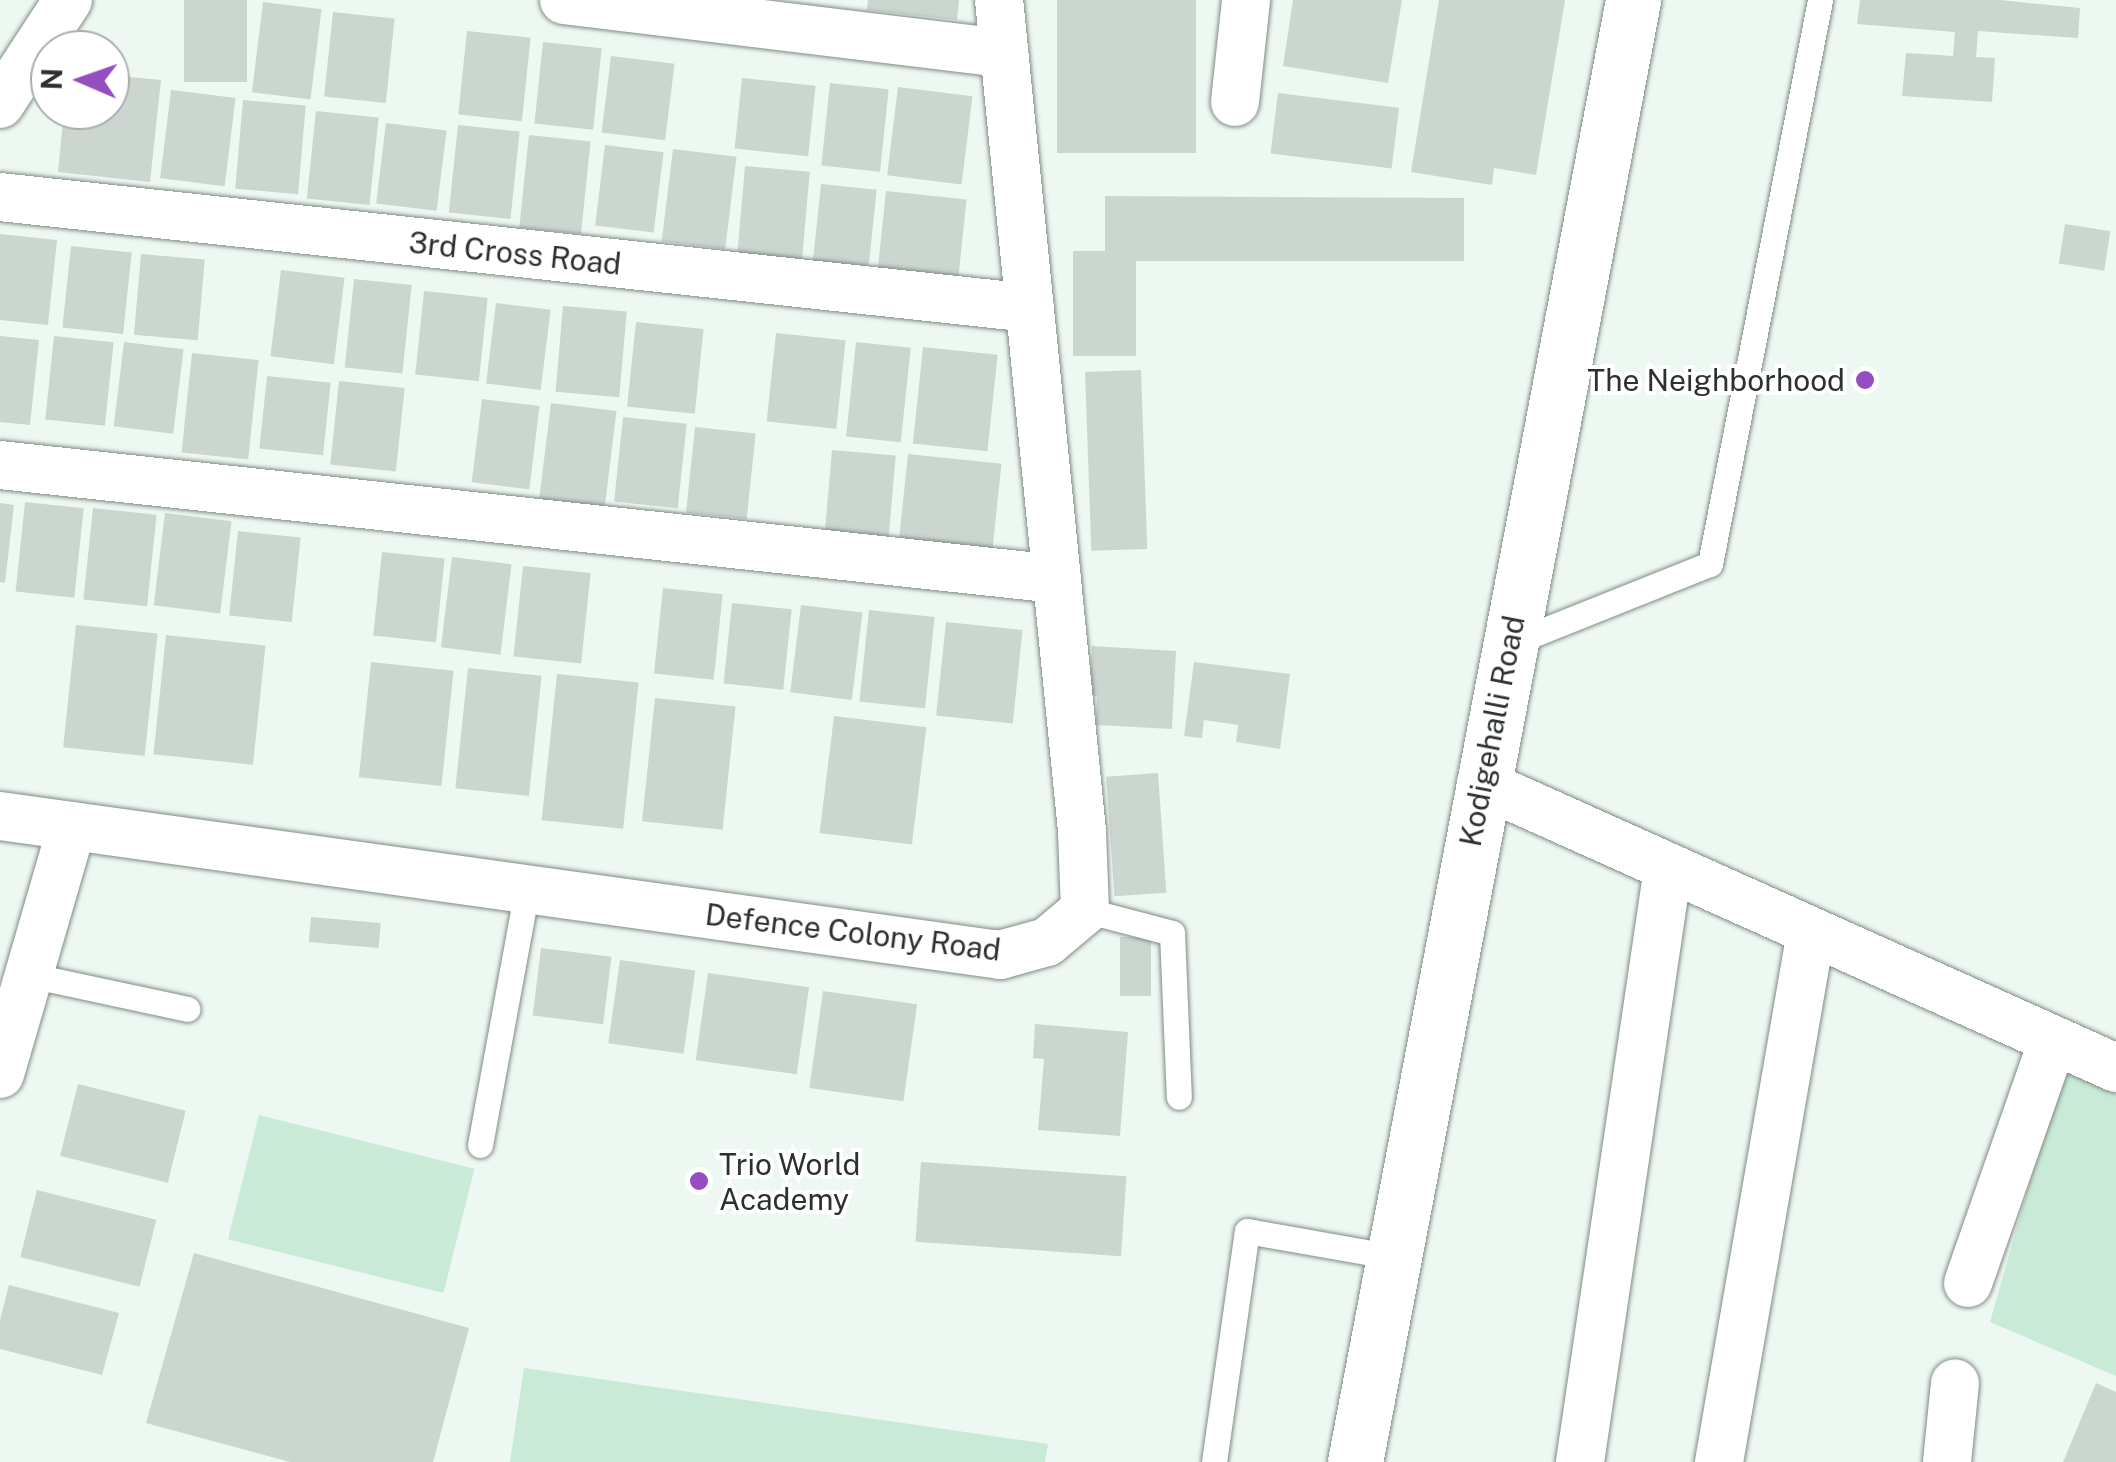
<!DOCTYPE html>
<html>
<head>
<meta charset="utf-8">
<style>
	body { margin:0 }
	#map { position:relative; width:2116px; height:1462px; overflow:hidden; background:#ecf8f1; font-family:"Public Sans",sans-serif }
	div>[style] { position:absolute }
	[style*='--x'] { left:calc(var(--x)*1px); top:calc(var(--y)*1px); width:calc(var(--w)*1px); rotate:calc(var(--a)*1deg) }
	.green>* { inset:0; background:#c9ead7; transform-origin:0 0 }
	.building>* { inset:0; background:#cbd6d0; transform-origin:0 0 }
	.roads { filter:drop-shadow(0 0 2px #808b85) drop-shadow(0 0 2px #808b85) }
	.lane>* { height:25px; margin:-12.5px; padding:0 12.5px; transform-origin:12.5px; border-radius:12.5px; background:#fff }
	.street>* { height:48px; margin:-24px; padding:0 24px; transform-origin:24px; border-radius:24px; background:#fff }
	.secondary>* { height:55px; margin:-27.5px; padding:0 27.5px; transform-origin:27.5px; border-radius:27.5px; background:#fff }
	.dots>* { width:28px; height:28px; translate:-50% -50%; box-sizing:border-box; border:5px solid #fff; border-radius:50% }
	span { translate:-50% -50%; white-space:nowrap; text-align:center; line-height:1.15; -webkit-text-stroke:8px #fff; paint-order:stroke }
	.street-label { font-size:30px; color:#2c312e }
	.poi-label { font-size:30px; color:#2c312e }
	.right { translate:-100% -50%; text-align:right }
	.left { translate:0 -50%; text-align:left }
	.north { position:absolute; left:30px; top:30px; width:100px; height:100px; box-sizing:border-box; background:#fff; border:2px solid #abadab; border-radius:50%; rotate:272deg; font-size:28px; font-weight:700; line-height:40px; text-align:center; color:#2c312e }
	.north::after { content:''; display:block; margin:auto; width:35px; height:45px; background:#964dc0; clip-path:polygon(50% 0,100% 100%,50% 72%,0 100%) }
</style>
</head>
<body>
<div id="map">
	<div class="green">
		<div style="clip-path:polygon(2063px 1065px,2116px 1094px,2116px 1376px,1990px 1322px)"></div>
		<div style="left:259px;top:1115px;width:222px;height:128px;rotate:14deg"></div>
		<div style="clip-path:polygon(524px 1368px,1048px 1444px,1045px 1462px,510px 1462px)"></div>
	</div>
	<div class="building">
		<div style="left:184px;top:0;width:63px;height:82px"></div>
		<div style="clip-path:polygon(868px 0,959px 0,957px 20px,867px 10px)"></div>
		<div style="left:1057px;top:0;width:139px;height:153px"></div>
		<div style="clip-path:polygon(1293px 0,1402px 0,1388px 83px,1283px 66px)"></div>
		<div style="clip-path:polygon(1439px 0,1565px 0,1536px 175px,1494px 168px,1492px 185px,1411px 172px)"></div>
		<div style="clip-path:polygon(1860px 0,2000px 0,2080px 8px,2078px 38px,1978px 31px,1976px 57px,1995px 58px,1992px 102px,1902px 96px,1906px 53px,1953px 56px,1955px 32px,1857px 24px)"></div>
		<div style="left:263px;top:2px;width:59px;height:91px;rotate:7deg"></div>
		<div style="left:333px;top:12px;width:62px;height:85px;rotate:6deg"></div>
		<div style="left:467px;top:31px;width:64px;height:84px;rotate:6deg"></div>
		<div style="left:543px;top:42px;width:59px;height:82px;rotate:6deg"></div>
		<div style="left:611px;top:56px;width:64px;height:77px;rotate:7deg"></div>
		<div style="clip-path:polygon(110px 75px,161px 80px,150px 182px,58px 172px,64px 110px,110px 110px)"></div>
		<div style="left:742px;top:78px;width:74px;height:71px;rotate:6deg"></div>
		<div style="left:830px;top:83px;width:59px;height:83px;rotate:6deg"></div>
		<div style="left:898px;top:87px;width:75px;height:89px;rotate:7deg"></div>
		<div style="left:171px;top:90px;width:65px;height:89px;rotate:7deg"></div>
		<div style="left:1278px;top:93px;width:122px;height:61px;rotate:7deg"></div>
		<div style="left:243px;top:100px;width:63px;height:89px;rotate:5deg"></div>
		<div style="left:316px;top:111px;width:63px;height:88px;rotate:6deg"></div>
		<div style="left:386px;top:123px;width:61px;height:81px;rotate:7deg"></div>
		<div style="left:458px;top:125px;width:62px;height:88px;rotate:6deg"></div>
		<div style="left:529px;top:135px;width:62px;height:93px;rotate:6deg"></div>
		<div style="left:605px;top:145px;width:59px;height:81px;rotate:7deg"></div>
		<div style="left:673px;top:149px;width:64px;height:93px;rotate:7deg"></div>
		<div style="left:745px;top:166px;width:65px;height:89px;rotate:5deg"></div>
		<div style="left:821px;top:184px;width:56px;height:80px;rotate:6deg"></div>
		<div style="left:886px;top:191px;width:81px;height:79px;rotate:6deg"></div>
		<div style="clip-path:polygon(1105px 196px,1464px 198px,1464px 261px,1136px 261px,1136px 356px,1073px 356px,1073px 251px,1105px 251px)"></div>
		<div style="left:2065px;top:224px;width:46px;height:40px;rotate:9deg"></div>
		<div style="clip-path:polygon(0 234px,57px 240px,48px 325px,0 320px)"></div>
		<div style="left:71px;top:246px;width:61px;height:82px;rotate:6deg"></div>
		<div style="left:141px;top:254px;width:64px;height:81px;rotate:5deg"></div>
		<div style="left:281px;top:270px;width:64px;height:87px;rotate:7deg"></div>
		<div style="left:354px;top:279px;width:58px;height:89px;rotate:6deg"></div>
		<div style="left:424px;top:291px;width:64px;height:84px;rotate:6deg"></div>
		<div style="left:496px;top:303px;width:55px;height:81px;rotate:7deg"></div>
		<div style="left:563px;top:306px;width:64px;height:86px;rotate:5deg"></div>
		<div style="left:636px;top:322px;width:68px;height:85px;rotate:6deg"></div>
		<div style="left:776px;top:333px;width:70px;height:89px;rotate:6deg"></div>
		<div style="clip-path:polygon(0 336px,39px 340px,30px 425px,0 422px)"></div>
		<div style="left:54px;top:336px;width:60px;height:84px;rotate:6deg"></div>
		<div style="left:124px;top:342px;width:60px;height:85px;rotate:7deg"></div>
		<div style="left:856px;top:342px;width:55px;height:95px;rotate:6deg"></div>
		<div style="left:923px;top:347px;width:75px;height:97px;rotate:6deg"></div>
		<div style="left:192px;top:353px;width:67px;height:100px;rotate:6deg"></div>
		<div style="left:1141px;top:370px;width:179px;height:56px;rotate:88deg"></div>
		<div style="left:267px;top:376px;width:64px;height:73px;rotate:6deg"></div>
		<div style="left:339px;top:381px;width:66px;height:84px;rotate:6deg"></div>
		<div style="left:482px;top:399px;width:58px;height:84px;rotate:7deg"></div>
		<div style="left:551px;top:403px;width:66px;height:99px;rotate:7deg"></div>
		<div style="left:623px;top:417px;width:64px;height:85px;rotate:6deg"></div>
		<div style="left:695px;top:427px;width:61px;height:86px;rotate:6deg"></div>
		<div style="left:832px;top:450px;width:64px;height:81px;rotate:5deg"></div>
		<div style="left:908px;top:454px;width:94px;height:87px;rotate:6deg"></div>
		<div style="left:25px;top:502px;width:59px;height:90px;rotate:6deg"></div>
		<div style="clip-path:polygon(0 503px,14px 505px,5px 583px,0 582px)"></div>
		<div style="left:93px;top:508px;width:64px;height:92px;rotate:6deg"></div>
		<div style="left:165px;top:513px;width:67px;height:93px;rotate:7deg"></div>
		<div style="left:238px;top:531px;width:63px;height:85px;rotate:6deg"></div>
		<div style="left:382px;top:552px;width:63px;height:84px;rotate:6deg"></div>
		<div style="left:452px;top:557px;width:60px;height:91px;rotate:7deg"></div>
		<div style="left:523px;top:566px;width:68px;height:91px;rotate:6deg"></div>
		<div style="left:663px;top:588px;width:60px;height:86px;rotate:6deg"></div>
		<div style="left:732px;top:603px;width:60px;height:81px;rotate:6deg"></div>
		<div style="left:801px;top:605px;width:62px;height:88px;rotate:7deg"></div>
		<div style="left:869px;top:610px;width:66px;height:92px;rotate:6deg"></div>
		<div style="left:946px;top:622px;width:77px;height:94px;rotate:6deg"></div>
		<div style="left:76px;top:625px;width:82px;height:123px;rotate:6deg"></div>
		<div style="left:166px;top:635px;width:100px;height:120px;rotate:6deg"></div>
		<div style="clip-path:polygon(1092px 646px,1176px 651px,1172px 729px,1096px 725px,1097px 696px,1090px 696px)"></div>
		<div style="left:371px;top:662px;width:83px;height:116px;rotate:6deg"></div>
		<div style="clip-path:polygon(1194px 662px,1290px 674px,1280px 749px,1236px 742px,1238px 725px,1204px 720px,1202px 738px,1184px 736px)"></div>
		<div style="left:468px;top:668px;width:74px;height:121px;rotate:6deg"></div>
		<div style="left:557px;top:674px;width:82px;height:147px;rotate:6deg"></div>
		<div style="left:655px;top:698px;width:81px;height:124px;rotate:6deg"></div>
		<div style="left:834px;top:716px;width:93px;height:118px;rotate:7deg"></div>
		<div style="left:1158px;top:773px;width:120px;height:52px;rotate:86deg"></div>
		<div style="left:311px;top:917px;width:70px;height:25px;rotate:5deg"></div>
		<div style="left:1151px;top:937px;width:59px;height:31px;rotate:90deg"></div>
		<div style="left:541px;top:948px;width:71px;height:68px;rotate:7deg"></div>
		<div style="left:620px;top:960px;width:76px;height:84px;rotate:8deg"></div>
		<div style="left:708px;top:973px;width:102px;height:88px;rotate:8deg"></div>
		<div style="left:823px;top:991px;width:95px;height:98px;rotate:8deg"></div>
		<div style="clip-path:polygon(1035px 1024px,1128px 1032px,1120px 1136px,1038px 1130px,1044px 1059px,1033px 1058px)"></div>
		<div style="left:78px;top:1084px;width:111px;height:74px;rotate:14deg"></div>
		<div style="left:921px;top:1162px;width:206px;height:80px;rotate:4deg"></div>
		<div style="left:37px;top:1190px;width:123px;height:69px;rotate:14deg"></div>
		<div style="clip-path:polygon(194px 1253px,469px 1328px,433px 1462px,290px 1462px,146px 1423px)"></div>
		<div style="clip-path:polygon(9px 1285px,119px 1313px,102px 1375px,0 1349px,0 1320px)"></div>
		<div style="clip-path:polygon(2096px 1383px,2116px 1392px,2116px 1462px,2063px 1462px)"></div>
	</div>
	<div class="roads">
		<div class="lane">
			<div style="--x:1512;--y:643;--w:213;--a:-21.8"></div>
			<div style="--x:1710;--y:564;--w:575;--a:-78.96"></div>
			<div style="--x:1085;--y:910;--w:90;--a:14.8"></div>
			<div style="--x:1172;--y:933;--w:164;--a:87.6"></div>
			<div style="--x:29;--y:975;--w:162;--a:12.1"></div>
			<div style="--x:480;--y:1145;--w:259;--a:-79.6"></div>
			<div style="--x:1214;--y:1462;--w:233;--a:-81.9"></div>
			<div style="--x:1247;--y:1231;--w:150;--a:10"></div>
		</div>
		<div class="street">
			<div style="--x:564;--y:0;--w:443;--a:6.9"></div>
			<div style="--x:1235;--y:102;--w:103;--a:-83.8"></div>
			<div style="--x:0;--y:104;--w:124;--a:-56.8"></div>
			<div style="--x:0;--y:197;--w:1036;--a:6.15"></div>
			<div style="--x:0;--y:465;--w:1063;--a:6.16"></div>
			<div style="--x:1481;--y:783;--w:696;--a:24.17"></div>
			<div style="--x:0;--y:816;--w:1010;--a:7.91"></div>
			<div style="--x:1000;--y:955;--w:49;--a:-15.5"></div>
			<div style="--x:1047;--y:942;--w:50;--a:-40.1"></div>
			<div style="--x:1085;--y:910;--w:79;--a:-92.2"></div>
			<div style="--x:1082;--y:831;--w:835;--a:-95.7"></div>
			<div style="--x:0;--y:1074;--w:258;--a:-73.8"></div>
			<div style="--x:1968;--y:1283;--w:257;--a:-70.7"></div>
			<div style="--x:1580;--y:1462;--w:600;--a:-81.57"></div>
			<div style="--x:1719;--y:1462;--w:538;--a:-80.15"></div>
			<div style="--x:1947;--y:1462;--w:79;--a:-84.2"></div>
		</div>
		<div class="secondary">
			<div style="--x:1355;--y:1462;--w:1488;--a:-79.23"></div>
		</div>
	</div>
	<div class="dots">
		<div style="left:1865px;top:380px;background:#964dc0"></div>
		<div style="left:699px;top:1181px;background:#964dc0"></div>
	</div>
	<div class="street-label">
		<span style="left:515px;top:253px;rotate:6deg">3rd Cross Road</span>
		<span style="left:1492px;top:731px;rotate:-79deg">Kodigehalli Road</span>
		<span style="left:853px;top:932px;rotate:7deg">Defence Colony Road</span>
	</div>
	<div class="poi-label">
		<span class="right" style="left:1845px;top:380px">The Neighborhood</span>
		<span class="left" style="left:719px;top:1181px">Trio World<br>Academy</span>
	</div>
	<div class="north">N</div>
</div>
</body>
</html>
